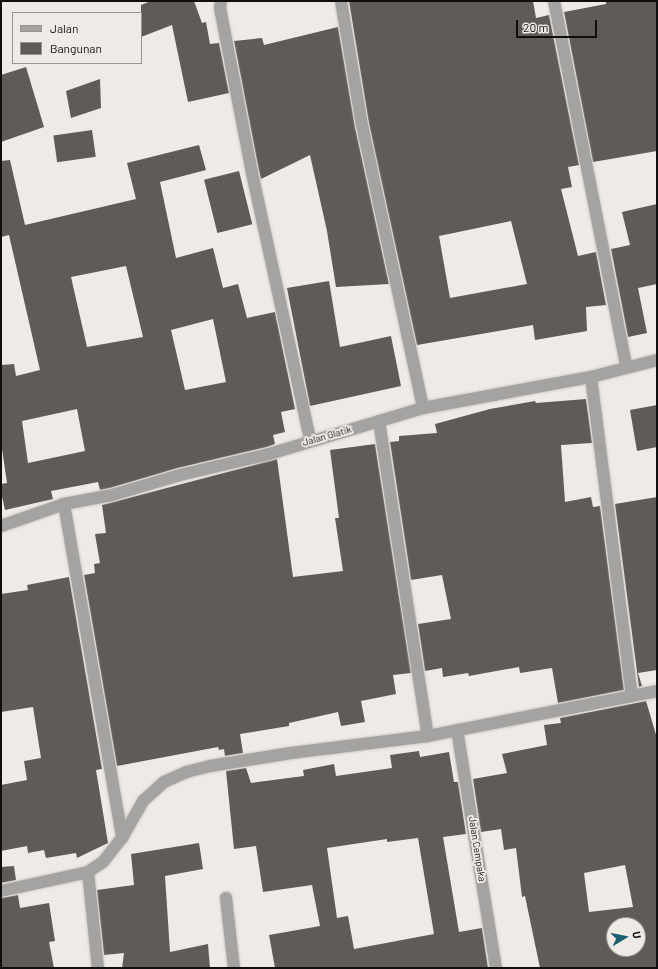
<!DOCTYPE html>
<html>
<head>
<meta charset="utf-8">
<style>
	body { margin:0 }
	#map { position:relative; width:658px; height:969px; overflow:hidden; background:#eeeae6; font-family:Barlow,sans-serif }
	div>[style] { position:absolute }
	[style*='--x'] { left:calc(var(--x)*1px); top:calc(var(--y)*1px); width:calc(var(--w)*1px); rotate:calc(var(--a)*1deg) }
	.building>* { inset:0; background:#5f5b58; transform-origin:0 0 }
	.roads { filter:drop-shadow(0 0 1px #cbc7c3) drop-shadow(0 0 1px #cbc7c3) }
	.minor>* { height:12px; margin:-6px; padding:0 6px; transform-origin:6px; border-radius:6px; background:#a4a3a1 }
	span { translate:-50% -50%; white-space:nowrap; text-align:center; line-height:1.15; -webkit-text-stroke:4px #eeeae6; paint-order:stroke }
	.street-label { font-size:10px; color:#110f0e }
	.frame { position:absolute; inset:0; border:2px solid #110f0e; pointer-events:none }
	.legend { position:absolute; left:12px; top:12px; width:130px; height:52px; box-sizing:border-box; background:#eeeae6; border:1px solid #969290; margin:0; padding:5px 7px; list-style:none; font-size:12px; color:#110f0e }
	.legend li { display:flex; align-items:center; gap:8px; height:20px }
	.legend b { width:20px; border:1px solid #969290 }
	.north { position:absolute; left:606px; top:917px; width:40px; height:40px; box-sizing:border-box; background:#eeeae6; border:1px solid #969290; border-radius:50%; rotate:80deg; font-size:11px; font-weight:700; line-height:16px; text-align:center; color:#110f0e }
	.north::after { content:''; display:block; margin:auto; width:14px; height:18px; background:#1a5f71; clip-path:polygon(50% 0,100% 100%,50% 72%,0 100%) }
	.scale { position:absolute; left:516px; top:20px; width:81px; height:18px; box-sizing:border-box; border:2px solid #110f0e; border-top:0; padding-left:5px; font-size:12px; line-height:14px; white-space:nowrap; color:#110f0e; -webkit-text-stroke:3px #eeeae6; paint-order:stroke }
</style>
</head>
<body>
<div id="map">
	<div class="building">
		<div style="clip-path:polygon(151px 1px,194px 1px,202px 23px,206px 22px,210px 44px,219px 43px,229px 93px,188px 102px,172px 25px,141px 37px,141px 5px)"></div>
		<div style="clip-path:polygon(evenodd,349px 1px,533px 1px,536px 18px,549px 15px,579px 165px,568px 167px,572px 187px,561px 189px,578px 256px,596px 252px,606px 305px,586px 307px,587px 331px,535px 340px,533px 325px,417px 345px,369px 124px,349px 1px,511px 221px,527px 284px,450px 298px,439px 236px,511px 221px)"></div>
		<div style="clip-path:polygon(606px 1px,657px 1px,657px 151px,593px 162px,564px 12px,606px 4px)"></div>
		<div style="clip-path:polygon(338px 27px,355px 127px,389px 284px,336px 287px,327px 231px,310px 155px,261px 179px,259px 171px,234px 41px,262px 38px,264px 45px)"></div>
		<div style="clip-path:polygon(26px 67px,44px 127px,1px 142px,1px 75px)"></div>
		<div style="clip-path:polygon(100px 79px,101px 108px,71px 118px,66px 91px)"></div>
		<div style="left:92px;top:130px;width:27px;height:39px;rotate:82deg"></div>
		<div style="clip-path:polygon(evenodd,199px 145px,206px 170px,160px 182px,176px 258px,213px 248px,223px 288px,238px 284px,247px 318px,275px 312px,295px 409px,281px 412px,285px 432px,273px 435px,275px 444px,267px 447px,178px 468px,110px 488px,100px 490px,98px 482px,51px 491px,53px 499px,5px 510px,1px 492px,1px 484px,7px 483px,1px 442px,1px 365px,14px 364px,16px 376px,40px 370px,9px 235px,1px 237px,1px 161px,10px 160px,25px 225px,136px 199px,127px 163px,199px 145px,126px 266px,143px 337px,87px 347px,71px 277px,126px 266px,199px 145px,213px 319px,226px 382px,185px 390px,171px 330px,213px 319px,199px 145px,77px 409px,85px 451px,28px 463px,22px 421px,77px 409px)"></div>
		<div style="left:239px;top:171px;width:55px;height:36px;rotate:76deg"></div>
		<div style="clip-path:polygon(657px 204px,657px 284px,638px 288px,647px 333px,628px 337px,611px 249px,630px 245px,622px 212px)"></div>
		<div style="clip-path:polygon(329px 281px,340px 347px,391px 336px,401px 386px,310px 406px,287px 288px)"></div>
		<div style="clip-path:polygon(586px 399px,592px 443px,561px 445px,565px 502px,591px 497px,593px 507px,600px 506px,624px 690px,558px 703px,552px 668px,520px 673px,519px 667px,469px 676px,468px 673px,443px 677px,442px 668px,425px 671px,418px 624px,451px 619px,442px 575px,411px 580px,390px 442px,399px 441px,399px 436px,437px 433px,435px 424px,490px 409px,535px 401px,536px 403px)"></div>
		<div style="clip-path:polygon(657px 405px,657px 447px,637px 451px,630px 410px)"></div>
		<div style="clip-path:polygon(375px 444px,411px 673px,393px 675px,396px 694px,361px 701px,365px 722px,341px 726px,338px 712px,289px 723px,289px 726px,240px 734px,243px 753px,225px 756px,224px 749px,219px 750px,218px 747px,117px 766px,84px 575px,95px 573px,94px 564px,100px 563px,95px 534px,106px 533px,102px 505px,277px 459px,293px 577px,343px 571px,335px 518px,339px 518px,330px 450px)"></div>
		<div style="clip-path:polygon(657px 497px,657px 670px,638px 673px,642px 686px,639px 687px,615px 504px)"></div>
		<div style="clip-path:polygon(69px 577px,102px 769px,96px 770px,108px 843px,77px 858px,76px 853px,46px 858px,44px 850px,28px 853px,27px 846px,1px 851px,1px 785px,27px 780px,24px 761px,41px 758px,33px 707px,1px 712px,1px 594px,28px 590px,27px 585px)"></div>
		<div style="clip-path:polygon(evenodd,646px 701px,657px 738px,657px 968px,540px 968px,525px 896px,522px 897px,516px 848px,504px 850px,501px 829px,481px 832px,473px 779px,507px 773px,502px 754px,547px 745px,544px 725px,561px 723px,560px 718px,646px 701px,625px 865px,633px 907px,589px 912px,584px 873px,625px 865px,646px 701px,614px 925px,638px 925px,638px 949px,614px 949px,614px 925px)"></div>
		<div style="clip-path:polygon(evenodd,419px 751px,420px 757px,449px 752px,454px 782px,458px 782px,466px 834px,443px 837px,459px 932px,482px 928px,488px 968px,275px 968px,269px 935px,320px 926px,312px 885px,263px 892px,256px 846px,234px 849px,226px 771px,246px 768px,251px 783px,304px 776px,303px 770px,334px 764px,336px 776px,392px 768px,390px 755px,419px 751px,418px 838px,434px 934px,354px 949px,348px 916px,337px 918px,327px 848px,387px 839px,387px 842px,418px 838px)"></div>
		<div style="clip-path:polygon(199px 843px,203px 869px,165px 876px,170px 952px,208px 944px,210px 968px,122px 968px,124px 953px,104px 955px,97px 890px,134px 885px,131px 854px)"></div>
		<div style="clip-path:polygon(14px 866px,16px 880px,1px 883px,1px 867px)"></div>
		<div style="clip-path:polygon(18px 895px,20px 908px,49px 903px,55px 941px,49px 942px,54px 968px,1px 968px,1px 898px)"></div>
	</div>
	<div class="roads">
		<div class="minor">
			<div style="--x:221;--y:1;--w:7;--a:98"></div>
			<div style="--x:220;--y:8;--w:168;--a:79"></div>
			<div style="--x:252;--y:173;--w:273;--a:77.7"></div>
			<div style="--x:341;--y:1;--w:126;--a:80.4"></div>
			<div style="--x:362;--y:125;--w:289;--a:77.8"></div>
			<div style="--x:554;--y:1;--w:372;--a:78.8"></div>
			<div style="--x:591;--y:377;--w:321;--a:82.7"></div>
			<div style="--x:379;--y:421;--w:319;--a:81.2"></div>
			<div style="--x:64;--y:504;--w:339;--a:80.1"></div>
			<div style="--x:1;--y:526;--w:67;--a:-19.2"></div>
			<div style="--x:64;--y:504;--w:49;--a:-10.6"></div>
			<div style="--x:112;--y:495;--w:71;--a:-16.4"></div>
			<div style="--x:180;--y:475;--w:91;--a:-13.3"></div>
			<div style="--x:269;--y:454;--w:161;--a:-16.6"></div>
			<div style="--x:423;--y:408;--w:171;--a:-10.5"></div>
			<div style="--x:591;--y:377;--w:68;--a:-14.4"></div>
			<div style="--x:457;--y:730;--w:241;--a:80.7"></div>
			<div style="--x:88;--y:872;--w:97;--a:84.1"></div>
			<div style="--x:1;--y:891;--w:89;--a:-12.3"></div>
			<div style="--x:88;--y:872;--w:18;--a:-34"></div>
			<div style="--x:103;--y:862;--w:31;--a:-52"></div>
			<div style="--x:122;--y:838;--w:43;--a:-60.4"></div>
			<div style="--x:143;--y:801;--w:28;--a:-42"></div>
			<div style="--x:164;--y:782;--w:24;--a:-24"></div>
			<div style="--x:186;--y:772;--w:25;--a:-14"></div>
			<div style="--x:210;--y:766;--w:82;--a:-9.1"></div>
			<div style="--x:291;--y:753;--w:138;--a:-7.1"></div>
			<div style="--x:428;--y:736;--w:233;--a:-11.1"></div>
			<div style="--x:226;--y:898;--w:70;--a:83.5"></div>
		</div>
	</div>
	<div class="street-label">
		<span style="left:327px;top:436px;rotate:-16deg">Jalan Glatik</span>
		<span style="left:477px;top:849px;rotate:81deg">Jalan Cempaka</span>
	</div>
	<div class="frame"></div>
	<ul class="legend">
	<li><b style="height:5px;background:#a4a3a1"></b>Jalan</li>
	<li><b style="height:11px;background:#5f5b58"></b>Bangunan</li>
	</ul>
	<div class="north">U</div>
	<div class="scale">20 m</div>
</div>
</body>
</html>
